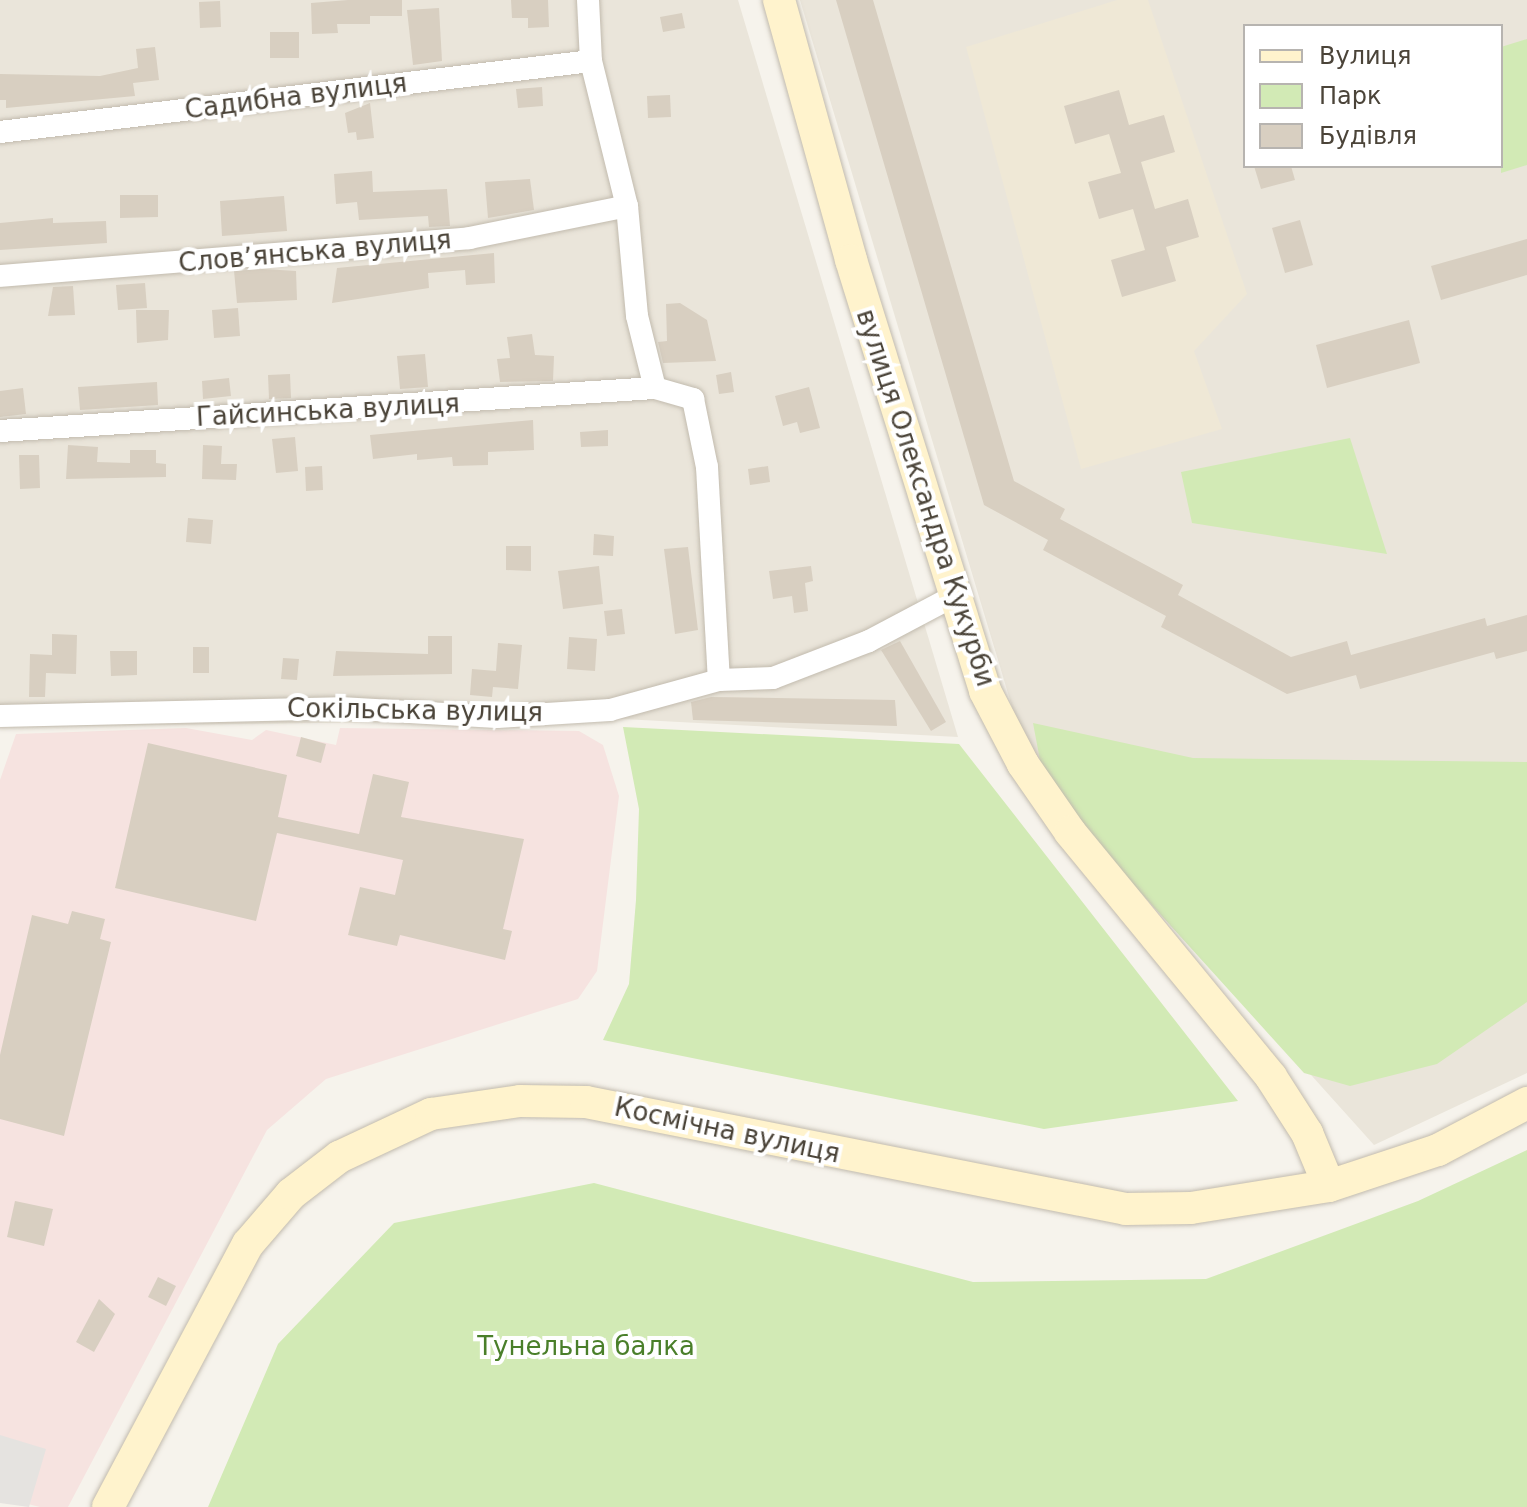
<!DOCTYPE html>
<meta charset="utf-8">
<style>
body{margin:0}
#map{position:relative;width:1527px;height:1507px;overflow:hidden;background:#f6f3ec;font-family:"DejaVu Sans",sans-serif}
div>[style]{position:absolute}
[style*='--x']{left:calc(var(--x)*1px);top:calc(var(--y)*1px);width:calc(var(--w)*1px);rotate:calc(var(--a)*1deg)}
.residential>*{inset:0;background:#eae5da}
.education>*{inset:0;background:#efe8d6}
.medical>*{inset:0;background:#f6e3e0}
.green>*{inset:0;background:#d2eab5}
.parking>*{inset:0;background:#e5e3e0}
.building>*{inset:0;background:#d8cfc1}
.roads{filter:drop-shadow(0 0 2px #c2bbae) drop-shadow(0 0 2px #c2bbae)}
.street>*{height:22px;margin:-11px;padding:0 11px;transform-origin:11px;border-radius:11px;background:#fff}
.secondary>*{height:32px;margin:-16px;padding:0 16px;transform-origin:16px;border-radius:16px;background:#fff3cd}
span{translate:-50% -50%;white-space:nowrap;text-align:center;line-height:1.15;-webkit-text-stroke:8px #fff;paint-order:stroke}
.street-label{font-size:26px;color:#4b4439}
.park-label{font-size:26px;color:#4a7f2a}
.legend{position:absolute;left:1243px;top:24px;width:260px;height:144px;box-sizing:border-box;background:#fff;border:2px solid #b7b4b0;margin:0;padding:10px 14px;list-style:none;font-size:24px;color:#4b4439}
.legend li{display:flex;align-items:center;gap:16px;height:40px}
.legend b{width:40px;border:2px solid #b7b4b0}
</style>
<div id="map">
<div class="residential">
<div style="clip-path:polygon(0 0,738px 0,958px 737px,623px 719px,0 727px)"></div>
<div style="clip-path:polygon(evenodd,800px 0,1527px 0,1527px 1073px,1374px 1145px,1028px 760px,800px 0,1245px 26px,1501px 26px,1501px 166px,1245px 166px,1245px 26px)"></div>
</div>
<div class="education">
<div style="clip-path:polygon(1117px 0,1148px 0,1247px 294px,1194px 351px,1222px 429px,1081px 469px,966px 47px)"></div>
</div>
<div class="medical">
<div style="clip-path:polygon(186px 728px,252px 740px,266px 730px,336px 745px,340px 728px,579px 731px,603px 745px,619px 796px,597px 971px,578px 999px,326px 1079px,267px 1130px,68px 1507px,40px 1507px,0 1497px,0 780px,16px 734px)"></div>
</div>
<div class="green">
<div style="clip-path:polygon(1527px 39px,1527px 165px,1501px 173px,1501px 47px)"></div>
<div style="clip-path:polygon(1350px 438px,1387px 554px,1192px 523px,1181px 472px)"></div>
<div style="clip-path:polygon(1033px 723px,1193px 758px,1527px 762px,1527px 1002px,1437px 1064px,1350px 1086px,1304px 1073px,1045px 787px)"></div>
<div style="clip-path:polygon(623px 727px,959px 744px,1238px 1101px,1044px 1129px,603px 1040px,629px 984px,636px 900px,639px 809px)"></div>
<div style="clip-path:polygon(1527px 1150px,1527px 1507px,208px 1507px,278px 1344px,394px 1223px,594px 1183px,973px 1282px,1206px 1279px,1418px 1201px)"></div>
</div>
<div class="parking">
<div style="clip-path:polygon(0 1435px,46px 1449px,29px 1507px,0 1503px)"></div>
</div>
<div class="building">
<div style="clip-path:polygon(348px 0,402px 0,402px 16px,370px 16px,370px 24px,337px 24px,338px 33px,312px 34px,311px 3px)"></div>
<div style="clip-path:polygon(511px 0,548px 0,549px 27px,528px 28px,528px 18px,512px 18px)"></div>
<div style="clip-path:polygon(836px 0,873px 0,1014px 481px,1065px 509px,1060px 519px,1183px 585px,1178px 595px,1291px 657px,1347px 641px,1351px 655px,1485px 618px,1487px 626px,1527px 615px,1527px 651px,1496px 659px,1494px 652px,1360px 689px,1356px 675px,1287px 694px,1161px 627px,1166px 616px,1043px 550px,1048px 540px,984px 505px)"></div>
<div style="clip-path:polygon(220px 1px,221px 27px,200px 28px,199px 2px)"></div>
<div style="clip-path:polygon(439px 8px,442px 61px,413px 65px,407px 10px)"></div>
<div style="clip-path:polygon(682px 13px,685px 28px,663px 32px,660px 17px)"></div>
<div style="clip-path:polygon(270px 32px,299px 32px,299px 58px,270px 58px)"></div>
<div style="clip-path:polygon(155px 47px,159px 80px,133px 83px,135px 96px,6px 108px,6px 100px,0 100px,0 74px,100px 76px,138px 68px,136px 49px)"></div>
<div style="clip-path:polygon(542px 87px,543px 106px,518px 108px,516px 89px)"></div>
<div style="clip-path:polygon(1119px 90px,1129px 125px,1164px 115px,1175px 152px,1141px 162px,1155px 209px,1188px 199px,1199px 237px,1166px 247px,1176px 281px,1122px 297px,1111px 260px,1145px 250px,1133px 209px,1099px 219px,1088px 182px,1121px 173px,1109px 134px,1075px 144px,1064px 106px)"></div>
<div style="clip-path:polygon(670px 95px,671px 117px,648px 118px,647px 96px)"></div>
<div style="clip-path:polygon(370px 103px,374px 138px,357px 140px,356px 132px,348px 133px,345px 113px)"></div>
<div style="clip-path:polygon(1254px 166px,1291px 166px,1295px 180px,1261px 189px)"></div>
<div style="clip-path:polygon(372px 171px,373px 192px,447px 189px,450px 226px,429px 227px,428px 216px,359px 220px,357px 202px,336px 204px,334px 174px)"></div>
<div style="clip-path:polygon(530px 179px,534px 210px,488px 218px,485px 182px)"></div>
<div style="clip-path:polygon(120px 195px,158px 195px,158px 217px,120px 218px)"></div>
<div style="clip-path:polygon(284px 196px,287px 231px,222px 236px,220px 201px)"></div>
<div style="clip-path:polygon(53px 218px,53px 223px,106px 221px,107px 243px,0 250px,0 223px)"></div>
<div style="clip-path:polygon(1300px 220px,1313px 265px,1285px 273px,1272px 228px)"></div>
<div style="clip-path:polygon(1527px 239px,1527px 275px,1441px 300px,1431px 266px)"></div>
<div style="clip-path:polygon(494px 253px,495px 283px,466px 285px,465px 270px,428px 273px,429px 288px,332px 303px,337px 268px)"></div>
<div style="clip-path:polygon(263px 269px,296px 271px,297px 300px,237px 303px,234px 271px)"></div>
<div style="clip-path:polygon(145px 283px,147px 308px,118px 310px,116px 285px)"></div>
<div style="clip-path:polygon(73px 286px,75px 315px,48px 316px,53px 287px)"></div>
<div style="clip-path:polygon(680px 303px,707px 320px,716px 361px,663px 363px,658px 342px,667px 341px,666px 304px)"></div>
<div style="clip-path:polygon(238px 308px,240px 336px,214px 338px,212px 310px)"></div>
<div style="clip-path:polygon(136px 310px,169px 310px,168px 340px,137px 343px)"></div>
<div style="clip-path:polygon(1409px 320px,1420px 363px,1327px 388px,1316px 345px)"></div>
<div style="clip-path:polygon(532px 334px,535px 355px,554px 356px,553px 381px,500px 382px,497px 359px,510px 358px,507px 337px)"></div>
<div style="clip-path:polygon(425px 354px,428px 387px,400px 389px,397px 356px)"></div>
<div style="clip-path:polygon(731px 372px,734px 392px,719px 394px,716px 375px)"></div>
<div style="clip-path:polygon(290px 374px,291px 398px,269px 399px,268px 375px)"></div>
<div style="clip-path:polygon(229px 378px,231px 396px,203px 399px,202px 381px)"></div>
<div style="clip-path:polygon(157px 382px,158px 405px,80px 410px,78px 387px)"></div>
<div style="clip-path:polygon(809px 387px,820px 428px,800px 433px,797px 422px,783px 426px,775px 396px)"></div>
<div style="clip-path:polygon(23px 388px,26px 414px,0 417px,0 391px)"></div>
<div style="clip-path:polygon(533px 420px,534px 450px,488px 452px,488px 465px,453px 466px,452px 457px,417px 460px,417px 454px,373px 459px,370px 435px)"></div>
<div style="clip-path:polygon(608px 430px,608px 446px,581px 447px,580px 432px)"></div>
<div style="clip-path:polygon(295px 437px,298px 471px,276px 473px,272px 439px)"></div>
<div style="clip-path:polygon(68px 445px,98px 447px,97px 462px,130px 463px,130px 450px,156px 450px,156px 463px,166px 464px,166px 477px,66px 479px)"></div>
<div style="clip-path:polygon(203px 445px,222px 446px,221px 464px,237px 464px,236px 480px,202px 479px)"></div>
<div style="clip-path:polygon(19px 455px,39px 455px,40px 488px,20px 489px)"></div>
<div style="clip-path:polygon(322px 466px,323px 490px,306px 491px,305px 467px)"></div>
<div style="clip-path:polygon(768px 466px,770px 482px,750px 485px,748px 469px)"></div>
<div style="clip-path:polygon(188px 518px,213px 520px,211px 544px,186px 542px)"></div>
<div style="clip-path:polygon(594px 534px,614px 536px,613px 556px,593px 555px)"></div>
<div style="clip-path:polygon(506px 546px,531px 546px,531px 571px,506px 570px)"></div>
<div style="clip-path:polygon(688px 547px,698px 630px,675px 634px,664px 549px)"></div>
<div style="clip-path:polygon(599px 566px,603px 604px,563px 609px,558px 571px)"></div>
<div style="clip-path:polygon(811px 566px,813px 581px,805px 583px,808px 611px,794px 613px,792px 596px,773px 599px,769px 571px)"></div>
<div style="clip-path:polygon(622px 609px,625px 634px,607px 636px,604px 611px)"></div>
<div style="clip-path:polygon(52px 634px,77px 635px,76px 674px,46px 673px,45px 697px,29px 697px,30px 654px,52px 655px)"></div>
<div style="clip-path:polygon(428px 636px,452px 636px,452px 674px,333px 676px,336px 651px,428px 654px)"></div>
<div style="clip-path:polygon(569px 637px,597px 639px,595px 671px,567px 669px)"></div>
<div style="clip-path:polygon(900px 641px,946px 722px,931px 731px,881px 650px)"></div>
<div style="clip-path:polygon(498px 643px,522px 645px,518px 689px,493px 687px,492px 697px,470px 695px,472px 669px,496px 671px)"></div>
<div style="clip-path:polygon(193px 647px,209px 647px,209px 673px,193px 673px)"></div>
<div style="clip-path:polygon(110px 651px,137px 651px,137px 675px,111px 676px)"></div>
<div style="clip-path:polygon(283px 658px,299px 659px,297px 680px,281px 679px)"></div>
<div style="clip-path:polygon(711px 697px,895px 700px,897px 726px,693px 720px,691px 702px)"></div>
<div style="clip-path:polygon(301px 737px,326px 744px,321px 763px,296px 756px)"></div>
<div style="clip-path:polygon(148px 743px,287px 775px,278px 817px,359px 834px,373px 774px,409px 782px,401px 817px,524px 839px,503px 929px,512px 931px,505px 960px,400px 935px,397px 946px,348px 935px,360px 887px,395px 895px,403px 860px,277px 833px,256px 921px,115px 888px)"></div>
<div style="clip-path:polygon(72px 911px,105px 919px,100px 939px,111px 942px,64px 1136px,0 1119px,0 1055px,32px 915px,68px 924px)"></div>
<div style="clip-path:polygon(15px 1201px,53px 1209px,44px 1246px,7px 1237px)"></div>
<div style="clip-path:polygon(158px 1277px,176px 1286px,166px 1306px,148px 1297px)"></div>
<div style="clip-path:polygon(99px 1299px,115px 1314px,94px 1352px,76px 1342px)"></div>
</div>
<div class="roads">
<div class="street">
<div style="--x:588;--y:0;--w:61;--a:87.2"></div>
<div style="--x:591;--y:61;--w:149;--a:76.1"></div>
<div style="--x:627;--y:206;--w:110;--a:84.8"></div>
<div style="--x:637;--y:316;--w:74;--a:76"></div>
<div style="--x:655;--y:388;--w:40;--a:16"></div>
<div style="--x:693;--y:399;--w:69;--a:78.4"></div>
<div style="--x:707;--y:467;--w:213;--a:86.8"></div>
<div style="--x:0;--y:132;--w:595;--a:-6.85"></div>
<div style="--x:0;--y:276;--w:471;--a:-4.6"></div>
<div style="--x:469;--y:238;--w:161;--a:-11.4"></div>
<div style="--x:0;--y:431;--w:656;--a:-3.76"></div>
<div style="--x:0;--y:716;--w:340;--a:-1.3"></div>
<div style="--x:340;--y:708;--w:157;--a:3.3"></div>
<div style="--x:497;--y:717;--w:113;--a:-3.5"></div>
<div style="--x:610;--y:710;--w:113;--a:-15.4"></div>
<div style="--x:719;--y:680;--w:54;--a:-2.1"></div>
<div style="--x:773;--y:678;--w:103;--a:-21.1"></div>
<div style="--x:869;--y:641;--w:94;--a:-27.9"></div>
</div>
<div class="secondary">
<div style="--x:779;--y:0;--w:270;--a:74.5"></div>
<div style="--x:851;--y:260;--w:451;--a:72.7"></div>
<div style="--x:985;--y:691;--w:82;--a:62.5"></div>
<div style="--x:1023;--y:764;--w:83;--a:55.3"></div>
<div style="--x:1070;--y:832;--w:317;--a:50.6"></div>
<div style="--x:1271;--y:1077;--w:67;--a:57.3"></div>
<div style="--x:1307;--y:1133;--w:57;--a:67.5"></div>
<div style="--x:108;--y:1507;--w:298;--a:-62"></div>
<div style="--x:248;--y:1244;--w:66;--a:-49.3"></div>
<div style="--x:291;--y:1194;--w:61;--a:-37.6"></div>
<div style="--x:339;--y:1157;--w:102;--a:-25.1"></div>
<div style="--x:431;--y:1114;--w:90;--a:-8.3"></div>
<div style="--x:520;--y:1101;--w:66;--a:0.9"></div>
<div style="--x:586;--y:1102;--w:550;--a:11.21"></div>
<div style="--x:1126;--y:1209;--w:65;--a:-0.9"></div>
<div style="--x:1191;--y:1208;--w:140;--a:-9.1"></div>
<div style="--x:1329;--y:1186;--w:115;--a:-18.3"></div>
<div style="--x:1438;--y:1150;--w:101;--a:-27.8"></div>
</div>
</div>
<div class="street-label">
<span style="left:296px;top:97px;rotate:-7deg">Садибна вулиця</span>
<span style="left:315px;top:252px;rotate:-5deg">Словʼянська вулиця</span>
<span style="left:328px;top:411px;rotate:-3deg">Гайсинська вулиця</span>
<span style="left:925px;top:498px;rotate:72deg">вулиця Олександра Кукурби</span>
<span style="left:415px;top:711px;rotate:1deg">Сокільська вулиця</span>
<span style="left:727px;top:1131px;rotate:12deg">Космічна вулиця</span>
</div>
<div class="park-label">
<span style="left:586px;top:1347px">Тунельна балка</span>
</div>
<ul class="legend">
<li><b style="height:10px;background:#fff3cd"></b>Вулиця</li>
<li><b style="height:22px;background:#d2eab5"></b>Парк</li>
<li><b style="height:22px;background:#d8cfc1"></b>Будівля</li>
</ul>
</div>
